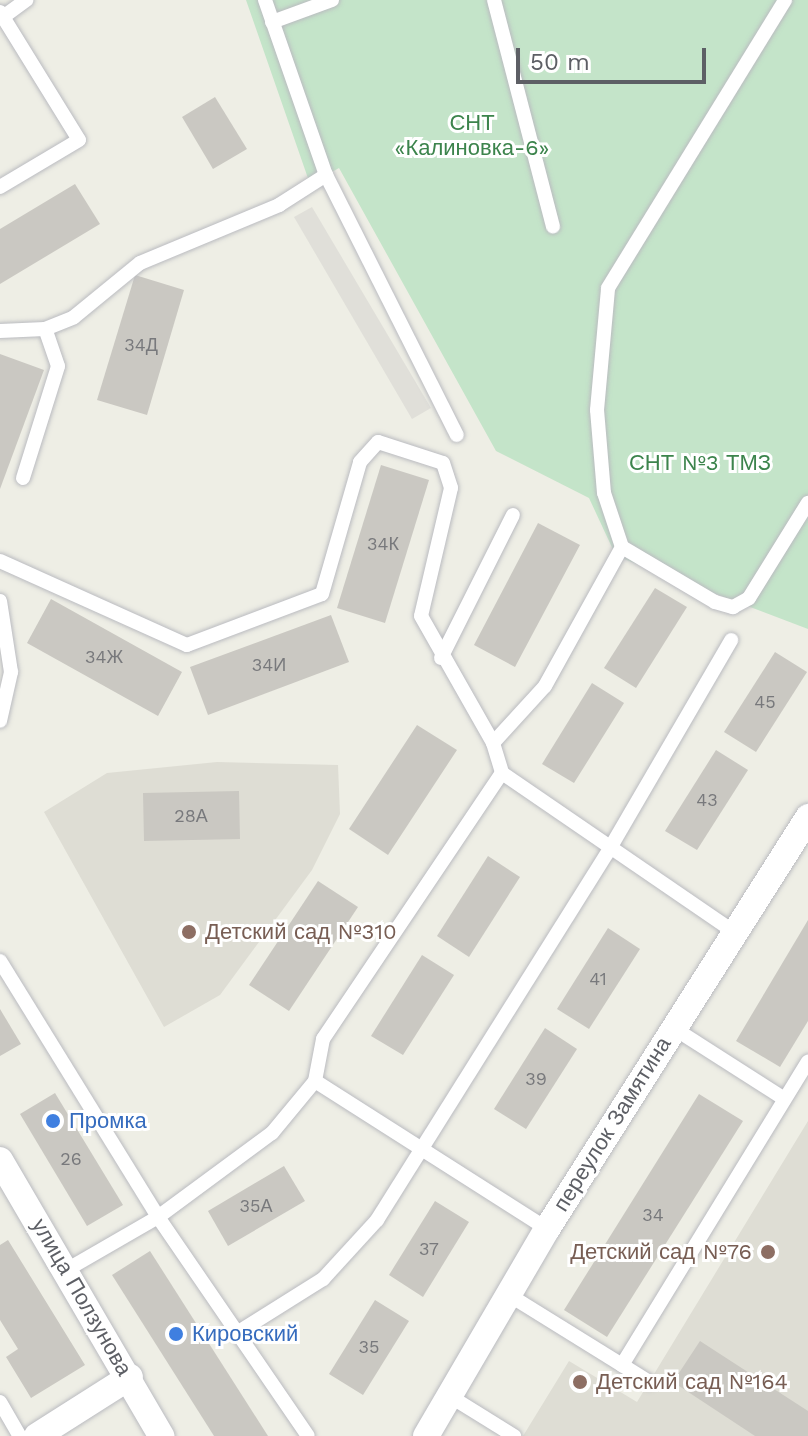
<!DOCTYPE html>
<meta charset="utf-8">
<style>
body{margin:0}
#map{position:relative;width:808px;height:1436px;overflow:hidden;background:#eeeee5;font-family:"Work Sans",sans-serif}
div>[style]{position:absolute}
[style*='--x']{left:calc(var(--x)*1px);top:calc(var(--y)*1px);width:calc(var(--w)*1px);rotate:calc(var(--a)*1deg)}
.industrial>*{inset:0;background:#e0dfd9}
.education>*{inset:0;background:#deddd4}
.green>*{inset:0;background:#c4e4c9}
.building>*{inset:0;background:#cac8c2}
.roads{filter:drop-shadow(0 0 2px #babbc0) drop-shadow(0 0 2px #babbc0)}
.service>*{height:14px;margin:-7px;padding:0 7px;transform-origin:7px;border-radius:7px;background:#fff}
.minor>*{height:26px;margin:-13px;padding:0 13px;transform-origin:13px;border-radius:13px;background:#fff}
.dots>*{width:22px;height:22px;translate:-50% -50%;box-sizing:border-box;border:4px solid #fff;border-radius:50%}
span{translate:-50% -50%;white-space:nowrap;text-align:center;line-height:1.15;-webkit-text-stroke:6px #fff;paint-order:stroke}
.number-label{font-size:18px;color:#78797c}
.number-label span{-webkit-text-stroke-width:0}
.park-label{font-size:22px;color:#3c844c}
.education-label{font-size:22px;color:#785e54}
.left{translate:0 -50%;text-align:left}
.right{translate:-100% -50%;text-align:right}
.shop-label{font-size:22px;color:#366cbe}
.street-label{font-size:22px;color:#5d5f65}
.scale{position:absolute;left:516px;top:48px;width:190px;height:36px;box-sizing:border-box;border:4px solid #5d5f65;border-top:0;padding-left:10px;font-size:24px;line-height:28px;white-space:nowrap;color:#5d5f65;-webkit-text-stroke:6px #fff;paint-order:stroke}
</style>
<div id="map">
<div class="industrial">
<div style="clip-path:polygon(312px 207px,431px 408px,412px 419px,294px 217px)"></div>
</div>
<div class="education">
<div style="clip-path:polygon(217px 762px,338px 765px,340px 814px,312px 870px,220px 995px,164px 1027px,44px 812px,107px 773px)"></div>
<div style="clip-path:polygon(808px 1121px,808px 1436px,523px 1436px,569px 1361px,637px 1402px)"></div>
</div>
<div class="green">
<div style="clip-path:polygon(246px 0,808px 0,808px 629px,616px 556px,589px 498px,496px 451px,339px 168px,310px 184px)"></div>
</div>
<div class="building">
<div style="clip-path:polygon(215px 97px,247px 149px,213px 169px,182px 117px)"></div>
<div style="clip-path:polygon(75px 184px,100px 224px,0 284px,0 229px)"></div>
<div style="clip-path:polygon(135px 275px,184px 290px,147px 415px,97px 400px)"></div>
<div style="clip-path:polygon(0 354px,44px 370px,0 489px)"></div>
<div style="clip-path:polygon(381px 465px,429px 480px,385px 623px,337px 608px)"></div>
<div style="clip-path:polygon(538px 523px,580px 545px,515px 667px,474px 645px)"></div>
<div style="clip-path:polygon(655px 588px,687px 607px,636px 688px,604px 668px)"></div>
<div style="clip-path:polygon(51px 599px,182px 672px,158px 716px,27px 643px)"></div>
<div style="clip-path:polygon(331px 615px,349px 662px,208px 715px,190px 667px)"></div>
<div style="clip-path:polygon(775px 652px,807px 672px,756px 752px,724px 732px)"></div>
<div style="clip-path:polygon(592px 683px,624px 703px,574px 783px,542px 764px)"></div>
<div style="clip-path:polygon(417px 725px,457px 750px,388px 855px,349px 829px)"></div>
<div style="clip-path:polygon(716px 750px,748px 770px,697px 850px,665px 831px)"></div>
<div style="clip-path:polygon(239px 791px,240px 839px,144px 841px,143px 793px)"></div>
<div style="clip-path:polygon(488px 856px,520px 877px,469px 957px,437px 936px)"></div>
<div style="clip-path:polygon(318px 881px,358px 907px,289px 1011px,249px 985px)"></div>
<div style="clip-path:polygon(808px 920px,808px 1021px,780px 1067px,736px 1041px)"></div>
<div style="clip-path:polygon(608px 928px,640px 949px,589px 1029px,557px 1009px)"></div>
<div style="clip-path:polygon(422px 955px,454px 975px,403px 1055px,371px 1036px)"></div>
<div style="clip-path:polygon(0 1009px,21px 1044px,0 1056px)"></div>
<div style="clip-path:polygon(545px 1028px,577px 1049px,526px 1129px,494px 1109px)"></div>
<div style="clip-path:polygon(55px 1093px,123px 1205px,87px 1226px,20px 1114px)"></div>
<div style="clip-path:polygon(699px 1094px,743px 1121px,607px 1337px,564px 1310px)"></div>
<div style="clip-path:polygon(284px 1166px,305px 1201px,228px 1246px,208px 1211px)"></div>
<div style="clip-path:polygon(435px 1201px,469px 1222px,423px 1297px,389px 1275px)"></div>
<div style="clip-path:polygon(8px 1240px,85px 1365px,31px 1398px,6px 1357px,18px 1349px,0 1320px,0 1245px)"></div>
<div style="clip-path:polygon(150px 1251px,268px 1436px,214px 1436px,112px 1275px)"></div>
<div style="clip-path:polygon(375px 1300px,409px 1321px,363px 1395px,329px 1374px)"></div>
<div style="clip-path:polygon(700px 1341px,808px 1411px,808px 1436px,755px 1436px,673px 1382px)"></div>
</div>
<div class="roads">
<div class="service">
<div style="--x:265;--y:0;--w:185;--a:70.8"></div>
<div style="--x:326;--y:175;--w:291;--a:63.3"></div>
<div style="--x:494;--y:0;--w:234;--a:75.4"></div>
<div style="--x:0;--y:12;--w:150;--a:58.3"></div>
<div style="--x:79;--y:140;--w:92;--a:149.3"></div>
<div style="--x:3;--y:17;--w:29;--a:-36"></div>
<div style="--x:272;--y:22;--w:64;--a:-20.1"></div>
<div style="--x:0;--y:331;--w:45;--a:-2.5"></div>
<div style="--x:45;--y:329;--w:31;--a:-22"></div>
<div style="--x:74;--y:317;--w:85;--a:-39.3"></div>
<div style="--x:140;--y:263;--w:151;--a:-22.6"></div>
<div style="--x:279;--y:205;--w:56;--a:-32.6"></div>
<div style="--x:23;--y:478;--w:117;--a:-72.6"></div>
<div style="--x:58;--y:366;--w:39;--a:-109"></div>
<div style="--x:622;--y:547;--w:108;--a:30.6"></div>
<div style="--x:715;--y:602;--w:19;--a:16"></div>
<div style="--x:733;--y:607;--w:18;--a:-29"></div>
<div style="--x:749;--y:598;--w:112;--a:-58.2"></div>
<div style="--x:0;--y:561;--w:205;--a:24.2"></div>
<div style="--x:187;--y:645;--w:144;--a:-20.7"></div>
<div style="--x:322;--y:594;--w:137;--a:-73.9"></div>
<div style="--x:360;--y:462;--w:27;--a:-48"></div>
<div style="--x:378;--y:442;--w:68;--a:17.9"></div>
<div style="--x:443;--y:463;--w:26;--a:72"></div>
<div style="--x:451;--y:488;--w:131;--a:103.2"></div>
<div style="--x:421;--y:616;--w:146;--a:60.4"></div>
<div style="--x:493;--y:743;--w:31;--a:73"></div>
<div style="--x:502;--y:773;--w:281;--a:34.4"></div>
<div style="--x:0;--y:601;--w:72;--a:81.2"></div>
<div style="--x:11;--y:672;--w:50;--a:102.7"></div>
<div style="--x:441;--y:658;--w:160;--a:-63.3"></div>
<div style="--x:493;--y:743;--w:77;--a:-47.6"></div>
<div style="--x:545;--y:686;--w:159;--a:-61"></div>
<div style="--x:622;--y:547;--w:57;--a:-108.4"></div>
<div style="--x:604;--y:493;--w:83;--a:-94.8"></div>
<div style="--x:597;--y:410;--w:122;--a:-84.8"></div>
<div style="--x:608;--y:288;--w:338;--a:-58.4"></div>
<div style="--x:0;--y:961;--w:301;--a:58.3"></div>
<div style="--x:158;--y:1217;--w:265;--a:55.6"></div>
<div style="--x:672;--y:1027;--w:132;--a:32.6"></div>
<div style="--x:315;--y:1081;--w:43;--a:-79.2"></div>
<div style="--x:323;--y:1039;--w:321;--a:-56.1"></div>
<div style="--x:68;--y:1269;--w:104;--a:-30"></div>
<div style="--x:158;--y:1217;--w:142;--a:-36.4"></div>
<div style="--x:272;--y:1133;--w:67;--a:-50.4"></div>
<div style="--x:315;--y:1081;--w:275;--a:32.5"></div>
<div style="--x:509;--y:1295;--w:133;--a:31.8"></div>
<div style="--x:622;--y:1365;--w:356;--a:-58.5"></div>
<div style="--x:237;--y:1333;--w:102;--a:-32.1"></div>
<div style="--x:323;--y:1279;--w:80;--a:-47.5"></div>
<div style="--x:377;--y:1220;--w:437;--a:-57.9"></div>
<div style="--x:609;--y:850;--w:243;--a:-59.8"></div>
<div style="--x:622;--y:1365;--w:32;--a:32"></div>
<div style="--x:448;--y:1395;--w:78;--a:31.8"></div>
<div style="--x:0;--y:1402;--w:39;--a:60"></div>
</div>
<div class="minor">
<div style="--x:0;--y:1160;--w:320;--a:59.7"></div>
<div style="--x:37;--y:1436;--w:110;--a:-32.4"></div>
<div style="--x:426;--y:1436;--w:240;--a:-59.7"></div>
<div style="--x:547;--y:1229;--w:488;--a:-57.6"></div>
</div>
</div>
<div class="dots">
<div style="left:189px;top:932px;background:#8d6e63"></div>
<div style="left:53px;top:1121px;background:#3f7fe0"></div>
<div style="left:768px;top:1252px;background:#8d6e63"></div>
<div style="left:176px;top:1334px;background:#3f7fe0"></div>
<div style="left:580px;top:1382px;background:#8d6e63"></div>
</div>
<div class="number-label">
<span style="left:141px;top:345px">34Д</span>
<span style="left:383px;top:544px">34К</span>
<span style="left:104px;top:657px">34Ж</span>
<span style="left:269px;top:665px">34И</span>
<span style="left:765px;top:702px">45</span>
<span style="left:707px;top:800px">43</span>
<span style="left:191px;top:816px">28А</span>
<span style="left:598px;top:979px">41</span>
<span style="left:536px;top:1079px">39</span>
<span style="left:71px;top:1159px">26</span>
<span style="left:256px;top:1206px">35А</span>
<span style="left:653px;top:1215px">34</span>
<span style="left:429px;top:1249px">37</span>
<span style="left:369px;top:1347px">35</span>
</div>
<div class="park-label">
<span style="left:472px;top:135px">СНТ<br>«Калиновка-6»</span>
<span style="left:700px;top:463px">СНТ №3 ТМЗ</span>
</div>
<div class="education-label">
<span class="left" style="left:205px;top:932px">Детский сад №310</span>
<span class="right" style="left:752px;top:1252px">Детский сад №76</span>
<span class="left" style="left:596px;top:1382px">Детский сад №164</span>
</div>
<div class="shop-label">
<span class="left" style="left:69px;top:1121px">Промка</span>
<span class="left" style="left:192px;top:1334px">Кировский</span>
</div>
<div class="street-label">
<span style="left:612px;top:1124px;rotate:-58deg">переулок Замятина</span>
<span style="left:82px;top:1297px;rotate:60deg">улица Ползунова</span>
</div>
<div class="scale">50 m</div>
</div>
